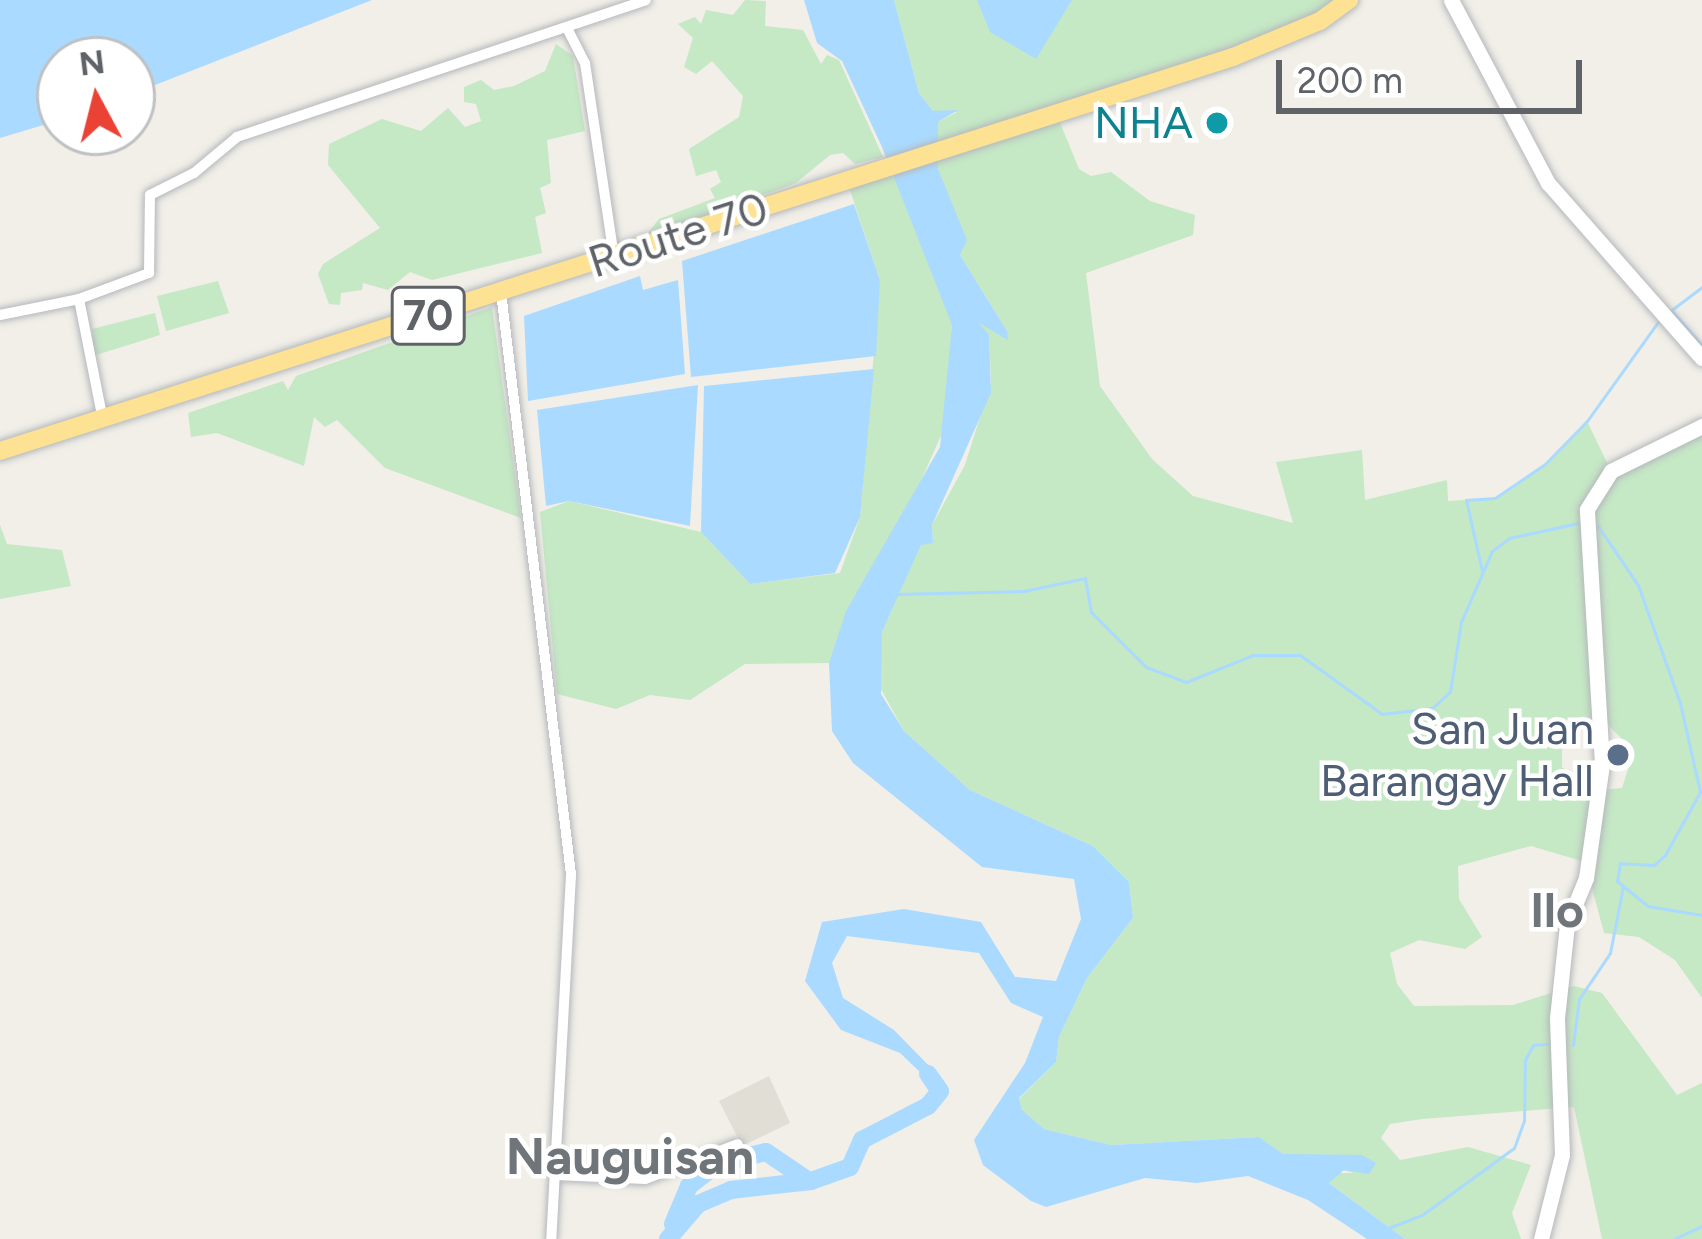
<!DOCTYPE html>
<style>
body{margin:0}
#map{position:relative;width:1702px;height:1239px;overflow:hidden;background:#f1efe8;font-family:Figtree,sans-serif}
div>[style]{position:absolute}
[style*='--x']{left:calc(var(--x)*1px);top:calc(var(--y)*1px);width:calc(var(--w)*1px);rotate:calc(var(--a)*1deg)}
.education>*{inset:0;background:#e1ded6}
.green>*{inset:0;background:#c5e8c5}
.water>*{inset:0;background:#aadaff}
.stream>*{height:3px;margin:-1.5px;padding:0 1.5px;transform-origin:1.5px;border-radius:1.5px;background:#aadaff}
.river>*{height:18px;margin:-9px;padding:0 9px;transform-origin:9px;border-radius:9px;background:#aadaff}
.roads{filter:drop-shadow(0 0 3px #b5b8bc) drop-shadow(0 0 3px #b5b8bc)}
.street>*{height:10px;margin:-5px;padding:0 5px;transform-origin:5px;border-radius:5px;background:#fff}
.secondary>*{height:15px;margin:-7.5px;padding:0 7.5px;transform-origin:7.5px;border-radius:7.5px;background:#fff}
.highway>*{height:18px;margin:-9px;padding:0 9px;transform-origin:9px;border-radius:9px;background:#fde293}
.dots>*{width:33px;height:33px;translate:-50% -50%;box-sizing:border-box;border:6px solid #fff;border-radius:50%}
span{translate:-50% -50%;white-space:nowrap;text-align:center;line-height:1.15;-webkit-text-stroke:9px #fff;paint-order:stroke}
.shield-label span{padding:3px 9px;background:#fff;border:3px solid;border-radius:9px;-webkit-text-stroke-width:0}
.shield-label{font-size:42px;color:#5f6368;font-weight:700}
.culture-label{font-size:45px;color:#0d838f}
.right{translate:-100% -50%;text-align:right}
.street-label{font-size:45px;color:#5f6368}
.service-label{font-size:45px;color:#4e5e75}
.neighbourhood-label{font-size:48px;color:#70757a;font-weight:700}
.quarter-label{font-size:51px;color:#70757a;font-weight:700}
.north{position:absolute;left:36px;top:36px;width:120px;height:120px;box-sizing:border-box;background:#fff;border:3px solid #bfc1c3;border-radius:50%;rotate:353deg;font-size:33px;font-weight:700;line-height:48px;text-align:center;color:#5f6368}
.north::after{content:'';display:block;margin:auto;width:42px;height:54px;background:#ea4335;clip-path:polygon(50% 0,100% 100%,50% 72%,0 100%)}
.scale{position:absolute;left:1276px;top:60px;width:306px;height:54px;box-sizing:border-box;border:6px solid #5f6368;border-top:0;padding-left:15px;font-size:36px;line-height:42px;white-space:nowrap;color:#5f6368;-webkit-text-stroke:9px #fff;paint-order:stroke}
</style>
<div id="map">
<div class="education">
<div style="clip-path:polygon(769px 1076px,790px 1123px,742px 1146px,719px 1101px)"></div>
</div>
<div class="green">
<div style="clip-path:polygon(745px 0,766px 1px,765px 26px,803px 30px,821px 64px,827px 55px,839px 60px,883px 157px,855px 164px,843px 153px,830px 155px,796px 183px,645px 237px,659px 219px,715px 198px,710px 189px,721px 182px,716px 170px,696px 176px,689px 149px,739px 117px,743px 96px,712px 61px,696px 74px,684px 67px,693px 38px,678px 24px,695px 17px,701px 24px,706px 10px,733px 15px)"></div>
<div style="clip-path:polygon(evenodd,894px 0,1349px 0,1320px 21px,1056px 113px,1079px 169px,1091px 176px,1111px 172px,1150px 201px,1195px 215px,1193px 235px,1086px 273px,1100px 386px,1152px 459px,1193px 496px,1293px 523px,1276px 462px,1362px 450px,1365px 500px,1447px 480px,1448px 501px,1494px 498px,1545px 464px,1587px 421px,1611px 471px,1702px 426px,1702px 998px,1675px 960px,1639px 937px,1604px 933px,1585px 862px,1531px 846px,1458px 866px,1459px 899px,1482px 937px,1465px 949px,1419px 940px,1390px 953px,1397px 984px,1414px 1006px,1513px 1005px,1574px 986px,1602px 993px,1677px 1095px,1702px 1083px,1702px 1239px,1602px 1239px,1574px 1107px,1422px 1119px,1390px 1124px,1381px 1138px,1400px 1160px,1468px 1147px,1531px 1165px,1512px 1213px,1521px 1239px,1405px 1239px,1328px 1182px,1336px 1173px,1354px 1173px,1283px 1154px,1258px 1137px,1111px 1145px,1044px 1129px,1022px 1111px,1019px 1099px,1056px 1062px,1059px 1037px,1087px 978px,1133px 918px,1129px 882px,1093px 846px,970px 790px,904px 731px,877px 682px,882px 632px,921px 544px,933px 542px,932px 525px,965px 465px,991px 382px,989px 334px,979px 324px,983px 319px,1006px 339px,1007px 331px,960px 255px,938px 168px,938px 122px,957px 112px,933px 111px,919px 93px,894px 0,1581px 717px,1603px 720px,1634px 751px,1622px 788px,1593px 791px,1562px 767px,1562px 725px,1581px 717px)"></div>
<div style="clip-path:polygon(556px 44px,573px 56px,585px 131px,547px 140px,551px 183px,540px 188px,546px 213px,535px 217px,542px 253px,432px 280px,410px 272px,388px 290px,363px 283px,362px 290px,341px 293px,340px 305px,329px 304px,318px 274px,323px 264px,380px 228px,328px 165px,329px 144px,382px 119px,421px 131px,448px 108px,465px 127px,481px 121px,476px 104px,464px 102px,464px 87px,481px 80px,494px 90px,514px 86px,545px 71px)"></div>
<div style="clip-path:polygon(893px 171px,952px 324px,947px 422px,908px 510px,856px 594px,829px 663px,745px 664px,690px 700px,650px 695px,616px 709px,557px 694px,540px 512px,569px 501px,701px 532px,750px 584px,840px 573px,860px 517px,880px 280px,850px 190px)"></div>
<div style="clip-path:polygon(218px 281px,229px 313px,166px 331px,157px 296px)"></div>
<div style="clip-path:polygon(492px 307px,521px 518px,385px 468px,337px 420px,325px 427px,314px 417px,304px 466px,217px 433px,191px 437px,188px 413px,283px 381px,288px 390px,296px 376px)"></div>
<div style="clip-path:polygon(155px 313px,160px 335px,93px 356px,92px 329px)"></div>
<div style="clip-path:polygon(0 525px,7px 544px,62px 550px,71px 586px,0 599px)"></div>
</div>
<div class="water">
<div style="clip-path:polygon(0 0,372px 0,132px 94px,132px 60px,60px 60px,60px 120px,0 138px)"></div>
<div style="clip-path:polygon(804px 0,894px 0,919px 93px,933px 111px,958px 110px,938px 122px,938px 169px,967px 240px,960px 255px,1007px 331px,1008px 340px,979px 323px,989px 334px,991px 393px,932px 525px,933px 543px,921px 545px,882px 632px,881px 694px,904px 731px,970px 790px,1093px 846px,1129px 882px,1133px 918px,1087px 978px,1059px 1037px,1056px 1062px,1019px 1098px,1022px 1110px,1044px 1129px,1111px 1145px,1259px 1137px,1283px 1154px,1362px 1155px,1376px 1163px,1369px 1174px,1344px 1170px,1329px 1183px,1405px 1239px,1367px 1239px,1308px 1200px,1248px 1176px,1197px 1183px,1145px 1178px,1046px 1207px,1031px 1201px,983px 1165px,974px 1140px,1025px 1063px,1043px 1017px,1011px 1003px,979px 953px,847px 936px,832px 963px,843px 998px,894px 1030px,931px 1068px,940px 1091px,900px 1053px,841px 1030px,805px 981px,822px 922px,904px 909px,981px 922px,1015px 977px,1056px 981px,1081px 919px,1074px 879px,982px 867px,853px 763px,832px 731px,829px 663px,846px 611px,940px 447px,952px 325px,882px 147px,842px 61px,817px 43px)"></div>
<div style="clip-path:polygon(977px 0,1072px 0,1036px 59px,990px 32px)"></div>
<div style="clip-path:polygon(854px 204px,880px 280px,876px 356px,691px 377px,682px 261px)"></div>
<div style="clip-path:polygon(640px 276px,643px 290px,678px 280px,685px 374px,528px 401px,524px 316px)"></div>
<div style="clip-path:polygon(874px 369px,860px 517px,835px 573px,750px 584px,701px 532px,704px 386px)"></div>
<div style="clip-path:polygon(698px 385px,690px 526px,569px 501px,546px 506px,537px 410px)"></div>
</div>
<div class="stream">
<div style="--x:1702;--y:287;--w:39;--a:143"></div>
<div style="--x:1671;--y:310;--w:47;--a:48.5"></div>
<div style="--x:1598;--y:526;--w:71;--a:55.9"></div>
<div style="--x:1638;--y:585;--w:125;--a:70.4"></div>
<div style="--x:1680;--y:703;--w:91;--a:77.3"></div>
<div style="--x:1700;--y:792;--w:72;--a:119.1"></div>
<div style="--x:1665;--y:855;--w:15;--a:138"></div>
<div style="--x:1654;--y:865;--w:34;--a:-177"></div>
<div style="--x:1620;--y:863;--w:18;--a:99"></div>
<div style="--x:1617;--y:881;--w:40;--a:39"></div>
<div style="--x:1648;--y:906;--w:55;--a:9.5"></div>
<div style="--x:1482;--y:571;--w:73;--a:-102.7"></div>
<div style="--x:1466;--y:500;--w:29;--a:-4"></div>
<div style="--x:1495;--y:498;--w:60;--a:-34.2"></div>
<div style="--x:1545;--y:464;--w:60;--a:-45.7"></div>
<div style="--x:1587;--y:421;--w:122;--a:-54.4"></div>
<div style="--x:895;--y:594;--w:129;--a:-1.3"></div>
<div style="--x:1024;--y:591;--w:62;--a:-12"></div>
<div style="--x:1085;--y:578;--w:35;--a:80"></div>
<div style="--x:1091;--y:612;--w:78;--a:45"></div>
<div style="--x:1146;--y:667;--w:43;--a:20.6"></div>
<div style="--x:1186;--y:682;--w:72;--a:-21.9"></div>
<div style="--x:1253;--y:655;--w:47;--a:0"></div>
<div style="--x:1300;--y:655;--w:101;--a:35.7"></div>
<div style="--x:1382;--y:714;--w:50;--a:-6.8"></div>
<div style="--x:1432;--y:708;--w:24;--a:-42"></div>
<div style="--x:1450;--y:692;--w:71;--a:-81.1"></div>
<div style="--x:1461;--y:622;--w:77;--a:-66.4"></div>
<div style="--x:1492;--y:551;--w:21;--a:-37"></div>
<div style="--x:1509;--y:538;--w:76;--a:-12.2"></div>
<div style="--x:1573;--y:1045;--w:46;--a:-82.6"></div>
<div style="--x:1579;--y:999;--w:55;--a:-56"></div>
<div style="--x:1610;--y:953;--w:68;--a:-79"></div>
<div style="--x:1388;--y:1228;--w:36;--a:-21"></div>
<div style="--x:1422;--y:1215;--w:114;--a:-36.1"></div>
<div style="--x:1514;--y:1148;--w:29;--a:-70"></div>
<div style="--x:1524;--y:1121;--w:61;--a:-89.1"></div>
<div style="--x:1525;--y:1060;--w:17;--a:-62"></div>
<div style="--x:1533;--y:1045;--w:21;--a:-5"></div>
<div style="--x:1674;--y:1239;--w:31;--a:-25"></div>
</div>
<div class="river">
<div style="--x:673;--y:1224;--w:41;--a:-67.2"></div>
<div style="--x:689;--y:1186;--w:36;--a:-38"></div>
<div style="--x:717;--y:1164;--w:50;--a:-13.8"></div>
<div style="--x:766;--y:1152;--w:48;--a:34"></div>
<div style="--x:668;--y:1239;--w:46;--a:-49.4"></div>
<div style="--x:698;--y:1204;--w:36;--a:-23"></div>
<div style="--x:731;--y:1190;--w:81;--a:-6.4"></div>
<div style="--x:811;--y:1181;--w:41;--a:-19.7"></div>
<div style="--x:850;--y:1167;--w:30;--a:-66"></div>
<div style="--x:862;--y:1140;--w:74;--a:-27.3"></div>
<div style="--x:928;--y:1106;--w:19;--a:-51"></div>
<div style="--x:940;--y:1091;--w:21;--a:-125"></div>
</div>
<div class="roads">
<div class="street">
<div style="--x:567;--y:28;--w:39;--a:63"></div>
<div style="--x:585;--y:63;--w:195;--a:81.5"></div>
<div style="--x:501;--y:292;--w:587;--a:83.15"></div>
<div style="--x:571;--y:875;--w:365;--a:93.1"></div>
<div style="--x:79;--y:299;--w:75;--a:-20.4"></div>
<div style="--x:149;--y:273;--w:78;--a:-89.3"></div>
<div style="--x:150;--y:195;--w:49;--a:-26.6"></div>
<div style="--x:194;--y:173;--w:56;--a:-39.9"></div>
<div style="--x:237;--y:137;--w:431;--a:-18.5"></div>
<div style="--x:0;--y:315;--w:81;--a:-11.4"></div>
<div style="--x:79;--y:299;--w:123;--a:78.8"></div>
<div style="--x:556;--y:1175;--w:89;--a:2.6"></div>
<div style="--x:645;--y:1179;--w:99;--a:-20.6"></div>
</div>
<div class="secondary">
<div style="--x:1451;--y:0;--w:207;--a:62.1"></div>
<div style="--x:1548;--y:183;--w:233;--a:48.7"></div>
<div style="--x:1541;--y:1239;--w:87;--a:-76"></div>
<div style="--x:1562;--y:1155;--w:137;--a:-92.1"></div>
<div style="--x:1557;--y:1018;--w:95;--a:-83.9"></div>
<div style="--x:1567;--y:924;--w:50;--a:-67.6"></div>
<div style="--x:1586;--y:878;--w:115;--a:-82"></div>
<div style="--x:1602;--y:764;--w:255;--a:-93.4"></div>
<div style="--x:1587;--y:509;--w:45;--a:-57.7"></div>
<div style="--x:1611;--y:471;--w:102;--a:-26.3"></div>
</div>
<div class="highway">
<div style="--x:0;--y:451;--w:1294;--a:-17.72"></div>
<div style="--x:1233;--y:57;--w:94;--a:-22.5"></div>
<div style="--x:1320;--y:21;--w:36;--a:-36"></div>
</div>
</div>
<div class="dots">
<div style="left:1217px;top:123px;background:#0f9aa8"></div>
<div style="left:1618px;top:755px;background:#5c6f8a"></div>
</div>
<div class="shield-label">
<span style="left:428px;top:316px">70</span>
</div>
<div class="culture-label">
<span class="right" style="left:1193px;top:123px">NHA</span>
</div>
<div class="street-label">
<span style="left:678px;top:235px;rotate:-18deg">Route 70</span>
</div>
<div class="service-label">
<span class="right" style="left:1594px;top:755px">San Juan<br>Barangay Hall</span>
</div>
<div class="neighbourhood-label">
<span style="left:1557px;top:911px">Ilo</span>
</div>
<div class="quarter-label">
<span style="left:630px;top:1157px">Nauguisan</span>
</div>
<div class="north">N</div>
<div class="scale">200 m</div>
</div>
